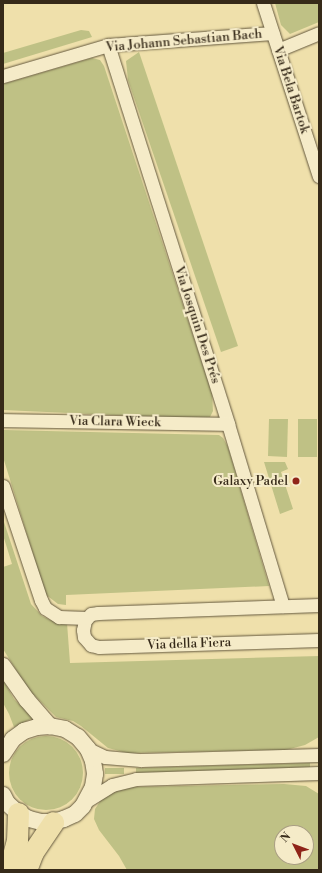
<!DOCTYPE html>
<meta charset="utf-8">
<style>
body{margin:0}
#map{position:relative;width:322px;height:873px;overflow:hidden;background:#efe0ab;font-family:"Libre Bodoni",serif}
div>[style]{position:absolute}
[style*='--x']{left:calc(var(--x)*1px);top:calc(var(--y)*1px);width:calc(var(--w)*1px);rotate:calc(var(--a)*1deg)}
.green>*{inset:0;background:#bfc185}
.round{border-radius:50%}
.roads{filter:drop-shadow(0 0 1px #64583e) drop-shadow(0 0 1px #64583e)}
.minor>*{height:13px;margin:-6.5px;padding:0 6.5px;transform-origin:6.5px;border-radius:6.5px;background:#f5ebc8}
.tertiary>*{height:16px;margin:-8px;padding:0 8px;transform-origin:8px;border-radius:8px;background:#f5ebc8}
.trunk>*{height:21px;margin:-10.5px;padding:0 10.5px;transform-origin:10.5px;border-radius:10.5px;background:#efe0ab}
.dots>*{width:11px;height:11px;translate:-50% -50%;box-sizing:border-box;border:2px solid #f5ebc8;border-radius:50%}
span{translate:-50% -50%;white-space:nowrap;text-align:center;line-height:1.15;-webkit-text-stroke:4px #f5ebc8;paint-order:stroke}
.street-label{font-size:13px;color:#362a19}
.poi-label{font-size:13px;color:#362a19}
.right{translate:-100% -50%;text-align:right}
.frame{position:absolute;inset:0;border:4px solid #362a19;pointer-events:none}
.north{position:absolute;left:274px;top:825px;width:40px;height:40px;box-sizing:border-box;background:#f5ebc8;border:1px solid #a99e82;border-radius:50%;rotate:312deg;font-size:11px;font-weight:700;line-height:16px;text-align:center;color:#362a19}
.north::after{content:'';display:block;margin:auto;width:14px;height:18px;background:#8f2418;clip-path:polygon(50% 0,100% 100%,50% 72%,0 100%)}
</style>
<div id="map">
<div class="green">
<div style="clip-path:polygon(275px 3px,319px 3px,319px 22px,290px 34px,281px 25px)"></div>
<div style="clip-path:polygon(81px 30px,89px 31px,92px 37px,3px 64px,3px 53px)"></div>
<div style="clip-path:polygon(139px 52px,238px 346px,221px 352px,128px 80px,126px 61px)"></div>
<div style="clip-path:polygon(92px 58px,100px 60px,104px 66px,212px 393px,213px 411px,210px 417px,201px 419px,3px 410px,3px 84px)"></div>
<div style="clip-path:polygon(269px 419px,288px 419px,287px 457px,268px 456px)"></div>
<div style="clip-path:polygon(298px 419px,317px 419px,317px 457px,298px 457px)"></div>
<div style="clip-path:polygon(3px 430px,219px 435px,223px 438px,228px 447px,269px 586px,66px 595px,66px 605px,58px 604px,45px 594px,42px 583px,3px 457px)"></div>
<div style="clip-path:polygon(264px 462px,285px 462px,288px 469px,281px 472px,293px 509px,280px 514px)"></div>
<div style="clip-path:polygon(3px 519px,31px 604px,42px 616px,50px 620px,67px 623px,70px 663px,319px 656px,319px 737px,305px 745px,286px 750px,127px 753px,108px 748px,81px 726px,73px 721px,56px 717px,28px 689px,3px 649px,3px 567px,12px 564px,3px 535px)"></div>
<div style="clip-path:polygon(3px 680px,14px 699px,33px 718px,14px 727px,9px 714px,3px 703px)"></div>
<div class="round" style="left:9px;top:736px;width:74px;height:74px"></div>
<div style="clip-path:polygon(310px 763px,310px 769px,136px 773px,136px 768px)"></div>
<div style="clip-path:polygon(105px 768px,124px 768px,124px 774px,105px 774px)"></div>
<div style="clip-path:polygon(evenodd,284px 784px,306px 786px,319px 794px,319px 870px,127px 870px,119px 856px,99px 830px,94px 819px,95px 809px,101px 800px,112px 792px,130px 787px,284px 784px,282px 833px,306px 833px,306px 857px,282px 857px,282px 833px)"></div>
</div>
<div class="roads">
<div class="minor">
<div style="--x:263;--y:3;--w:182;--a:72.1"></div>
<div style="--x:108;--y:45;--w:398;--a:72.4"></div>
<div style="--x:228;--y:424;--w:190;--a:73.2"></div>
<div style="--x:278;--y:50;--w:44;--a:-22.5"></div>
<div style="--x:3;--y:76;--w:109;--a:-16.4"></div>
<div style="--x:108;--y:45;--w:165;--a:-4.2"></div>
<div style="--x:3;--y:420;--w:225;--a:1"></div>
<div style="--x:3;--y:486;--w:120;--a:71.6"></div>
<div style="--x:41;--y:600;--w:9;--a:63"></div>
<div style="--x:45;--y:608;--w:17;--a:33"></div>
<div style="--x:59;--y:617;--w:28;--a:2"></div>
<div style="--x:319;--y:605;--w:221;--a:177.9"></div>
<div style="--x:98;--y:613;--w:7;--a:172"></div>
<div style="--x:91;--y:614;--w:8;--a:135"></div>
<div style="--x:85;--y:620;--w:10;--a:101"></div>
<div style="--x:83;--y:630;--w:7;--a:82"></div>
<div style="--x:84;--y:637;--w:11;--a:49"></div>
<div style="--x:91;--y:645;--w:8;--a:14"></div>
<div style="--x:99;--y:647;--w:220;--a:-1.8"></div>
<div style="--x:88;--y:749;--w:19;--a:25"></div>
<div style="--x:105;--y:757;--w:36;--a:5"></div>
<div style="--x:141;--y:760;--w:178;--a:-1.6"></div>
<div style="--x:88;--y:800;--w:28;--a:-32"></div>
<div style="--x:112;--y:785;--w:25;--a:-14"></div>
<div style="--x:136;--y:779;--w:183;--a:-1.9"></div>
</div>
<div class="tertiary">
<div style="--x:3;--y:666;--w:42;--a:54.8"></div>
<div style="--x:27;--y:700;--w:35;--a:49"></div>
<div style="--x:3;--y:754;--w:18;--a:-56"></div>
<div style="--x:13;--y:739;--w:14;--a:-36"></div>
<div style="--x:24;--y:731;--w:14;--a:-17"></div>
<div style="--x:37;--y:727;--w:13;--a:-4"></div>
<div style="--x:50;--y:726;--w:15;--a:11"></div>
<div style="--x:65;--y:729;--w:15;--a:32"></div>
<div style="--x:78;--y:737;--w:16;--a:50"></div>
<div style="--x:88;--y:749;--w:13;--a:67"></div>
<div style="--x:93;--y:761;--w:13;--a:81"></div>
<div style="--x:95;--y:774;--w:13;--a:99"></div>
<div style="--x:93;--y:787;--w:21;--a:118"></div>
<div style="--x:83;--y:806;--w:11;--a:135"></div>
<div style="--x:75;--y:814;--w:12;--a:156"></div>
<div style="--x:64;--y:819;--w:11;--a:165"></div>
<div style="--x:53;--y:822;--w:12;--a:180"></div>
<div style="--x:41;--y:822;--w:12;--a:-166"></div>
<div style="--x:29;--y:819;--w:13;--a:-151"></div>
<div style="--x:18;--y:813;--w:15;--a:-138"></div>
<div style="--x:7;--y:803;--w:9;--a:-117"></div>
</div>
<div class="trunk">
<div style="--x:9;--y:870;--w:30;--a:-75"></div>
<div style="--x:17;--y:841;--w:28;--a:-88"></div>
<div style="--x:26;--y:870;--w:19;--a:-69"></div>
<div style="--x:33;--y:852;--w:36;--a:-56"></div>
</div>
</div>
<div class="dots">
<div style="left:296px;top:481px;background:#8f2418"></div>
</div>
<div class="street-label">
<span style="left:184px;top:41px;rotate:-5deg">Via Johann Sebastian Bach</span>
<span style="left:291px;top:90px;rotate:72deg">Via Bela Bartok</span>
<span style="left:197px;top:325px;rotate:72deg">Via Josquin Des Prés</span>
<span style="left:115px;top:422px;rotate:1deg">Via Clara Wieck</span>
<span style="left:189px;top:644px;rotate:-2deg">Via della Fiera</span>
</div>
<div class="poi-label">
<span class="right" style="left:288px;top:481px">Galaxy Padel</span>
</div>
<div class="frame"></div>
<div class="north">N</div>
</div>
